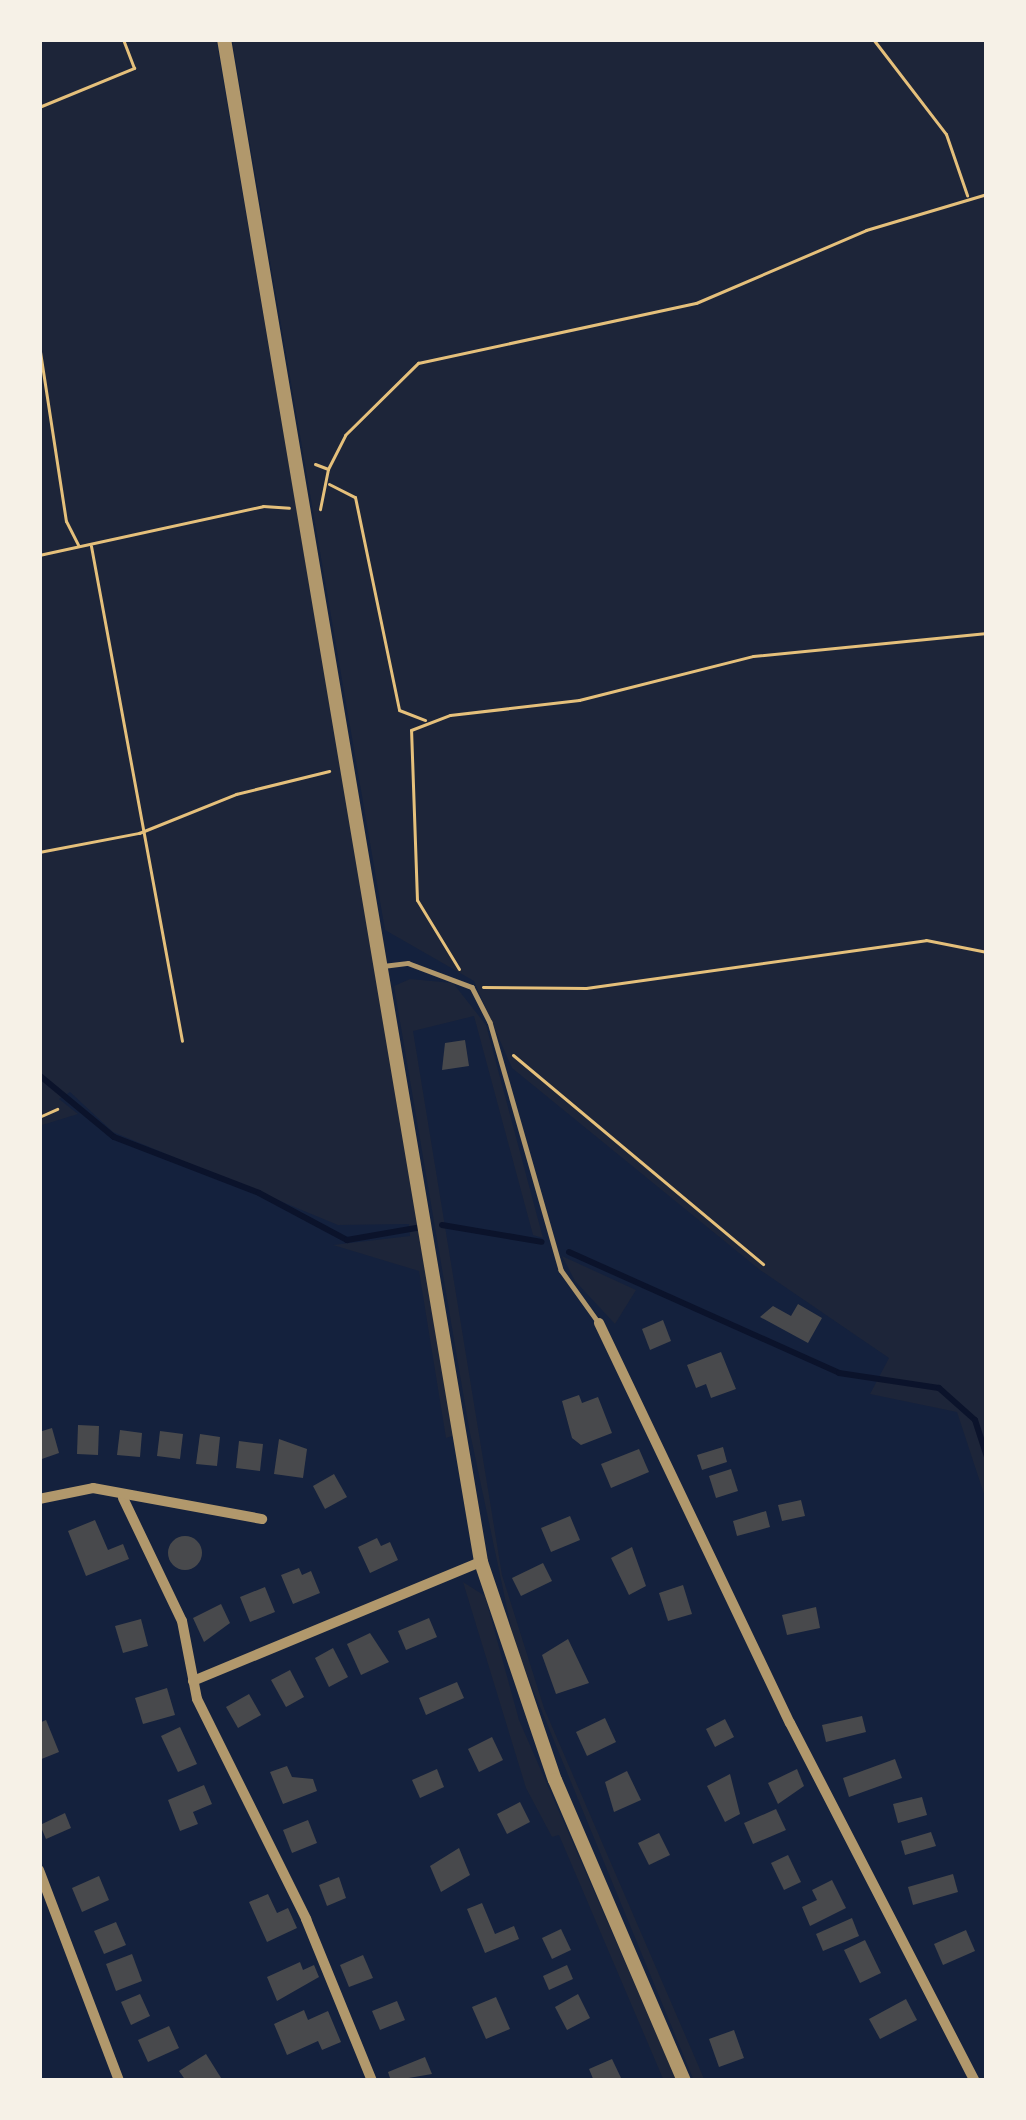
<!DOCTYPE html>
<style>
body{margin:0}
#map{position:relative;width:1026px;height:2120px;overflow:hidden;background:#14213d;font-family:Manrope,sans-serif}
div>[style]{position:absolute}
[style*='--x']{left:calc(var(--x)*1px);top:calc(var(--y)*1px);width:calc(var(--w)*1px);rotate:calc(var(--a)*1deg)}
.green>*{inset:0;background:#1d2539}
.stream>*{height:6px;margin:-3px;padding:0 3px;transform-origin:3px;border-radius:3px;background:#0b132b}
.building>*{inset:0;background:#48494c}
.round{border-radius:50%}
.path>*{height:3px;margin:-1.5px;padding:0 1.5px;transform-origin:1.5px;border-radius:1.5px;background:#e5c07b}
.service>*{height:4.5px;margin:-2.25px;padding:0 2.25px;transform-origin:2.25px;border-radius:2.25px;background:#b1986c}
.minor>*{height:10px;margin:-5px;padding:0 5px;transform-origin:5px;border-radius:5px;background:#b1986c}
.tertiary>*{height:14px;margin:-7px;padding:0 7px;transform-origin:7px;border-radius:7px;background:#b1986c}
span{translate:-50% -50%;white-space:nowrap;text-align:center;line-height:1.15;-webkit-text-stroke:9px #f6f1e7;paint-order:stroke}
.frame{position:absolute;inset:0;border:42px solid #f6f1e7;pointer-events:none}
</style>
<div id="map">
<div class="green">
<div style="clip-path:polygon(39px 39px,216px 39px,455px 1435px,446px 1438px,419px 1271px,333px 1245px,410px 1236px,409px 1224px,338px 1225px,113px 1132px,70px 1092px,59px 1099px,78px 1114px,39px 1126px)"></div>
<div style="clip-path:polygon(232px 39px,987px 39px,987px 1503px,957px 1412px,870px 1394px,889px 1358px,760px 1270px,512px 1068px,474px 981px,385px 930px)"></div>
<div style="clip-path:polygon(410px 979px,453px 983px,486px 1025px,543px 1238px,533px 1235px,474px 1016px,413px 1031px,502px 1575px,544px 1708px,705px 2081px,694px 2081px,515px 1646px,469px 1428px,394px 986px)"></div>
<div style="clip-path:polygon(562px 1256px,636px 1290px,615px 1324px,575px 1281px)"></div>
<div style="clip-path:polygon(463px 1582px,485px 1596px,519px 1720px,677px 2081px,664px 2081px,559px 1835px,552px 1837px,526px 1788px)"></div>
</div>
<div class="stream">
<div style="--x:39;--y:1075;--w:97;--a:39.6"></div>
<div style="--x:114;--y:1137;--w:155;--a:21.1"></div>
<div style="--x:259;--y:1193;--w:100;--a:28.1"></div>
<div style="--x:347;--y:1240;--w:70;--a:-9.9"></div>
<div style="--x:442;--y:1225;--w:101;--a:9.6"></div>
<div style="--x:569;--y:1252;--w:296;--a:24.1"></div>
<div style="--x:839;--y:1373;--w:101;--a:8.5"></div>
<div style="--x:939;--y:1388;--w:48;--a:41.6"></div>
<div style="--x:975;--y:1420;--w:40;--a:72"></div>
</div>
<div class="building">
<div style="clip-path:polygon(465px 1040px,469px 1066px,442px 1070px,445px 1043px)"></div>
<div style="clip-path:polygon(798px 1304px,822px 1318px,808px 1343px,760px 1317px,773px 1306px,791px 1316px)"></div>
<div style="clip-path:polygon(663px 1320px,671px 1341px,650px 1350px,642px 1329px)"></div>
<div style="clip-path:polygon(721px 1352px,736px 1389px,711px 1398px,706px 1384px,696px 1388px,687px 1365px)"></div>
<div style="clip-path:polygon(579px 1395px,582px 1403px,598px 1397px,612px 1433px,581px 1445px,572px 1438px,562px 1401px)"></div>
<div style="clip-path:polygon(78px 1425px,99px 1426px,98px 1455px,77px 1454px)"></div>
<div style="clip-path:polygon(52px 1428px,59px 1453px,39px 1460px,39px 1432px)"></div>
<div style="clip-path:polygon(120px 1430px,142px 1433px,140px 1457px,117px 1455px)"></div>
<div style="clip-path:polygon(160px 1431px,183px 1434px,180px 1459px,157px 1456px)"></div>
<div style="clip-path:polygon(200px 1434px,220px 1437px,217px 1466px,196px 1464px)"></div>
<div style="clip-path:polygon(279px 1439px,307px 1449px,303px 1478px,274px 1474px)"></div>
<div style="clip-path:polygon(239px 1441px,263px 1444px,260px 1471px,236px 1468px)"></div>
<div style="clip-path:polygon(723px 1447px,727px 1462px,702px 1470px,697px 1455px)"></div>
<div style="clip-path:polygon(639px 1449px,649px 1472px,611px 1488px,601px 1464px)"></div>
<div style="clip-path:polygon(731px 1469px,738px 1491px,716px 1498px,709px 1476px)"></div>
<div style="clip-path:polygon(334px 1474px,347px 1497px,325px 1509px,313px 1486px)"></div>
<div style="clip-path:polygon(801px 1500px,805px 1516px,782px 1521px,778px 1505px)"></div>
<div style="clip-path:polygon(766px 1511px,770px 1527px,737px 1536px,733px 1521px)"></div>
<div style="clip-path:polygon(570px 1516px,580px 1540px,551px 1552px,541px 1528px)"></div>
<div style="clip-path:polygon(95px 1520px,108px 1550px,123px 1544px,129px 1559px,86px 1576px,68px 1531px)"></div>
<div class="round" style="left:168px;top:1536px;width:34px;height:34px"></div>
<div style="clip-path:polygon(377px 1538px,381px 1546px,390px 1542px,398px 1560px,370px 1573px,358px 1547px)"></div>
<div style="clip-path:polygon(632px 1547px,646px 1586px,629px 1595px,611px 1558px)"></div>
<div style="clip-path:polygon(543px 1563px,552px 1581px,521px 1596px,512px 1578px)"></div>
<div style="clip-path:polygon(299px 1568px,302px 1575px,311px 1571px,320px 1593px,293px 1604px,281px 1575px)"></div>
<div style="clip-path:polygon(683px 1585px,692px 1614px,668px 1621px,659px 1593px)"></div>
<div style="clip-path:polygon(265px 1587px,275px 1612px,250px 1622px,240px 1597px)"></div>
<div style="clip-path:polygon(221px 1604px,230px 1623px,204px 1642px,193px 1618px)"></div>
<div style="clip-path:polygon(816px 1607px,820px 1628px,787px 1635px,782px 1615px)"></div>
<div style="clip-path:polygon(429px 1618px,437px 1637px,406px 1650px,398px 1631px)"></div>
<div style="clip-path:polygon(141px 1619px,148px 1646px,123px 1653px,115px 1626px)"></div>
<div style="clip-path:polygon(370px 1633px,389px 1662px,361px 1675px,347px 1644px)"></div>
<div style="clip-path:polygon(568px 1639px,589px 1683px,556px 1694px,542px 1655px)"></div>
<div style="clip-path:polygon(333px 1648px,348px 1677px,329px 1687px,315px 1658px)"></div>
<div style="clip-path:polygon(290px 1670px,304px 1697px,286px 1707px,271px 1680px)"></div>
<div style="clip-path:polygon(457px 1682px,464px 1698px,426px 1715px,419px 1698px)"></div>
<div style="clip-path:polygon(167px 1688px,175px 1715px,143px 1724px,135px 1698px)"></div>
<div style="clip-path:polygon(249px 1694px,261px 1715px,238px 1728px,226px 1707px)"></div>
<div style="clip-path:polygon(862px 1716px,866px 1732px,826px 1742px,822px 1725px)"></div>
<div style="clip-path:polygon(605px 1718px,616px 1742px,587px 1756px,576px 1732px)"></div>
<div style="clip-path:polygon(725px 1719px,734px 1737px,715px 1747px,706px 1729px)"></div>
<div style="clip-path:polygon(46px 1720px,59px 1752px,39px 1760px,39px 1723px)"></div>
<div style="clip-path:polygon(180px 1727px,197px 1764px,178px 1772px,161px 1736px)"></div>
<div style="clip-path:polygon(492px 1737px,503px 1760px,479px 1772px,468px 1749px)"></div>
<div style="clip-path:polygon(895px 1759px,902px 1778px,849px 1797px,843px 1778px)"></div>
<div style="clip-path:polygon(287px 1766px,292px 1777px,313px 1779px,317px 1791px,283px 1804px,270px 1772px)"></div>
<div style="clip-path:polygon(437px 1769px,444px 1787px,420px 1798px,412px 1780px)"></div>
<div style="clip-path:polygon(797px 1769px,804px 1786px,778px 1804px,768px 1783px)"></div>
<div style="clip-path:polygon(627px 1771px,641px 1800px,614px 1812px,605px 1782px)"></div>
<div style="clip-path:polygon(730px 1774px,740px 1814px,725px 1822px,707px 1786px)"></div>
<div style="clip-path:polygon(204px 1785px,212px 1804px,193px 1812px,198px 1824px,180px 1831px,168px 1800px)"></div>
<div style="clip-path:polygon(922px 1797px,927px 1815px,898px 1823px,893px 1804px)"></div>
<div style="clip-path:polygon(520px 1802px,530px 1822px,507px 1834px,497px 1814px)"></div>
<div style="clip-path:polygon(776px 1809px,786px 1830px,753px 1844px,744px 1823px)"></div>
<div style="clip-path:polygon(65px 1813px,71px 1828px,46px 1839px,40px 1825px)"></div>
<div style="clip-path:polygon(308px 1820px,317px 1843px,292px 1853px,283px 1830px)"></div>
<div style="clip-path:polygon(931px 1832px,936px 1846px,905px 1855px,901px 1841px)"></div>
<div style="clip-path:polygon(659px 1833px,670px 1855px,649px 1865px,638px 1843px)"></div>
<div style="clip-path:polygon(459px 1848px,470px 1875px,441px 1892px,430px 1866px)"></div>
<div style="clip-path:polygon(788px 1855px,801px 1882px,784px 1890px,771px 1863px)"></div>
<div style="clip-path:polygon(953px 1874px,958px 1892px,913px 1905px,908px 1887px)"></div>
<div style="clip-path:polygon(99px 1876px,109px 1900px,82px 1912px,72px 1888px)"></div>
<div style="clip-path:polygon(339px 1877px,346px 1898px,327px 1906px,319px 1885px)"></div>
<div style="clip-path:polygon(832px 1880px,846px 1908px,810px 1926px,802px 1907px,817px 1900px,812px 1890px)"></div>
<div style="clip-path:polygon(268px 1894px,277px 1913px,288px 1908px,297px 1928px,267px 1942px,249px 1902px)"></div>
<div style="clip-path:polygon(482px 1903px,495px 1934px,514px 1926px,519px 1939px,485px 1953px,467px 1909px)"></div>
<div style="clip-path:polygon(852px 1918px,859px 1936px,823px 1951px,816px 1934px)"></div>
<div style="clip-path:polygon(116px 1922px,126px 1945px,104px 1954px,94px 1931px)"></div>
<div style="clip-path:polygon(561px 1929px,571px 1950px,552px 1959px,542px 1938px)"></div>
<div style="clip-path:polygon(966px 1930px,975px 1951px,943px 1965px,934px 1944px)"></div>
<div style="clip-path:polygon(865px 1940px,881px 1973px,860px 1983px,844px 1950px)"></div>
<div style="clip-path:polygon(132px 1954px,142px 1981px,116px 1991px,106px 1964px)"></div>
<div style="clip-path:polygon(363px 1955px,373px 1978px,349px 1987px,340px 1965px)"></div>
<div style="clip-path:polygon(300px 1962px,303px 1970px,314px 1965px,319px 1977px,277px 2001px,267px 1977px)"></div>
<div style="clip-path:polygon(567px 1965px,573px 1979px,549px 1990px,543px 1976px)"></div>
<div style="clip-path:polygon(140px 1994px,150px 2016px,131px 2025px,121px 2002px)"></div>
<div style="clip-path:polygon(578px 1994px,590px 2018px,567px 2030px,555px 2007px)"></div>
<div style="clip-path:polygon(496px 1997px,510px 2029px,486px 2039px,472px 2007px)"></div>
<div style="clip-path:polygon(906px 1999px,917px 2020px,880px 2039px,869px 2019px)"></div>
<div style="clip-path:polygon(397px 2001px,405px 2020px,380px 2030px,372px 2011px)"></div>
<div style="clip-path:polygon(304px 2010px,308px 2020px,328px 2011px,341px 2042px,322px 2050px,318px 2041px,287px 2055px,274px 2024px)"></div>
<div style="clip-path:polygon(169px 2026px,179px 2048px,148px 2062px,138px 2040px)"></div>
<div style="clip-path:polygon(734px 2030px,744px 2058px,719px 2067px,709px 2039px)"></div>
<div style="clip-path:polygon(206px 2054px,223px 2081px,186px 2081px,179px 2071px)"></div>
<div style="clip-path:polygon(425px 2057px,432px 2074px,391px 2081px,388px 2072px)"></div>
<div style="clip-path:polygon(612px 2059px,622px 2080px,594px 2081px,589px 2069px)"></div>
</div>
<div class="path">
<div style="--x:873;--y:39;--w:120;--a:52.5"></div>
<div style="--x:946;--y:134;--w:65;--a:71"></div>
<div style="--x:39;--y:107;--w:103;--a:-22.3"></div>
<div style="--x:134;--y:68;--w:31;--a:-111"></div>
<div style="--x:39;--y:345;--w:178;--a:81.3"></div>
<div style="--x:66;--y:521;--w:27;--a:63"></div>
<div style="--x:315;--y:464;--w:14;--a:21"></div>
<div style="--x:328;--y:469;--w:41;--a:101.3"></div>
<div style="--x:328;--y:469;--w:38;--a:-63"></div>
<div style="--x:345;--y:435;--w:103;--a:-44.6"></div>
<div style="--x:418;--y:363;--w:284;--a:-12.2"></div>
<div style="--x:696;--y:303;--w:185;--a:-23.2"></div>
<div style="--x:866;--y:230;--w:126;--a:-16.6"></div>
<div style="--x:329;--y:484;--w:29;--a:27"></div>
<div style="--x:355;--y:497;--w:217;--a:78.3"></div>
<div style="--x:399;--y:710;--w:28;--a:21"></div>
<div style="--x:91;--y:546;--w:503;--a:79.58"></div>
<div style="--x:39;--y:555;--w:229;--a:-12.3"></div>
<div style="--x:263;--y:506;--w:26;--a:4"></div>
<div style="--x:39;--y:852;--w:102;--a:-10.8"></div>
<div style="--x:139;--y:833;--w:105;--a:-21.9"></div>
<div style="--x:236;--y:794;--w:96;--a:-13.9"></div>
<div style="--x:459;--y:969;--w:81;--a:-121.3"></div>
<div style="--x:417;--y:900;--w:170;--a:-92"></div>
<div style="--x:411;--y:730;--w:42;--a:-21"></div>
<div style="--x:450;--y:715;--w:130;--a:-6.6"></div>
<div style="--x:579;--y:700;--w:179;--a:-14.2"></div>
<div style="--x:753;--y:656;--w:235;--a:-5.6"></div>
<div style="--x:483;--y:987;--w:103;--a:0.6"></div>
<div style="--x:586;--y:988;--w:343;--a:-8"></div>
<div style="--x:926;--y:940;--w:62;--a:11.1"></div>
<div style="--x:513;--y:1055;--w:326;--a:39.9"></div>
<div style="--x:39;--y:1117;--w:20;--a:-24"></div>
</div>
<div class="service">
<div style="--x:383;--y:966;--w:25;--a:-7"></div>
<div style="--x:408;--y:963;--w:68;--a:20.6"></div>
<div style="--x:472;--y:987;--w:39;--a:63"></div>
<div style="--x:490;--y:1022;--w:258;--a:74"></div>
<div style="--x:561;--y:1270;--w:65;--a:54.4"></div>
</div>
<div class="minor">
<div style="--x:599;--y:1323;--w:443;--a:64.5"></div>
<div style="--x:790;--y:1723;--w:403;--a:62.7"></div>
<div style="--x:123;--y:1498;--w:136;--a:64.4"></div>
<div style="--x:182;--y:1621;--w:79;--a:79.1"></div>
<div style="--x:197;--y:1699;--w:246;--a:63.6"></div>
<div style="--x:306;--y:1919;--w:175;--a:67.8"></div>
<div style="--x:39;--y:1499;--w:55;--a:-11.5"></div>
<div style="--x:93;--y:1488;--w:172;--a:10.4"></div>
<div style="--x:193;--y:1681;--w:312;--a:-22.5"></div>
<div style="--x:39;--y:1870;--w:226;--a:69.2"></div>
</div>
<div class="tertiary">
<div style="--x:224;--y:39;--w:1545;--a:80.42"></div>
<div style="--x:481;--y:1562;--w:230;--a:71.3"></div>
<div style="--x:555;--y:1780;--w:327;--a:66.8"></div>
</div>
<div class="frame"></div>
</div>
